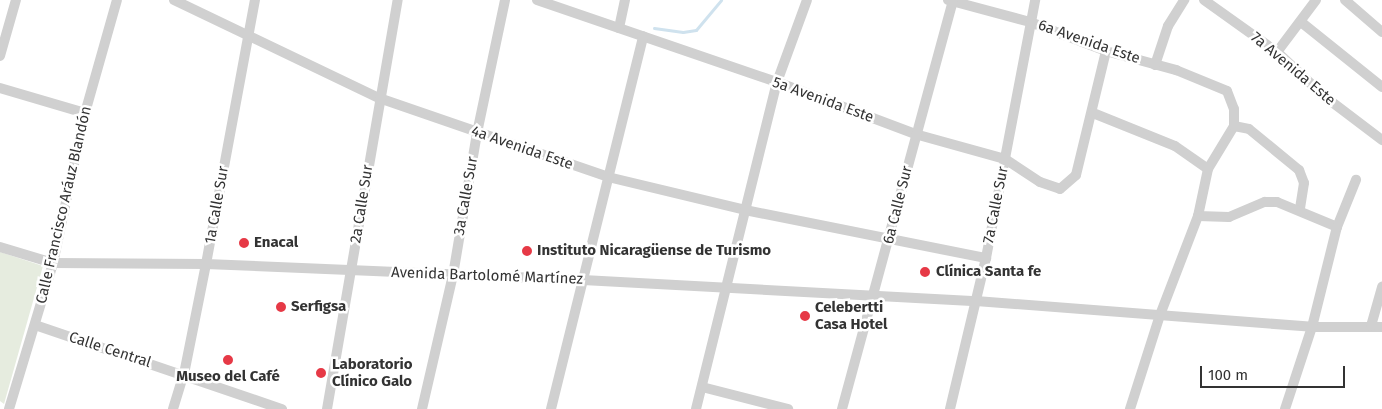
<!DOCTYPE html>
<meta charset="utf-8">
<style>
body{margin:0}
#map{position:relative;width:1382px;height:409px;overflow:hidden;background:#fff;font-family:"Fira Sans",sans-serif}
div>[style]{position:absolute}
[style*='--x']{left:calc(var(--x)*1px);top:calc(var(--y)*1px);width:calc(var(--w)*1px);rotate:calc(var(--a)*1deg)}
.green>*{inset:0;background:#e6ecdf}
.stream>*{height:3px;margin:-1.5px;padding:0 1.5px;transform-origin:1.5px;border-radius:1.5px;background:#cfe2ee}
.minor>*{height:10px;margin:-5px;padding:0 5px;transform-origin:5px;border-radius:5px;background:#d0d0d0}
.dots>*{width:14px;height:14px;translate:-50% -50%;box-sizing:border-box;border:2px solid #fff;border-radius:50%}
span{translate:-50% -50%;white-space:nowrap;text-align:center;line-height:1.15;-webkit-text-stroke:5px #fff;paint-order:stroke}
.street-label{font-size:15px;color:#333}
.poi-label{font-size:15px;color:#333;font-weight:700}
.left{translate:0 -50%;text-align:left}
.scale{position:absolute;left:1200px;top:366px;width:145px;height:22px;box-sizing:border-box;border:2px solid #333;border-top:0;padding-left:6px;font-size:15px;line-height:18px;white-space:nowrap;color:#333;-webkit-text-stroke:4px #fff;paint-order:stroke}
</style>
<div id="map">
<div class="green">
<div style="clip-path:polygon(0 252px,43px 266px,4px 404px,0 401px)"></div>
</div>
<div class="stream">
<div style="--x:654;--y:28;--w:29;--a:8"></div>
<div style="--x:683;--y:32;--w:13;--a:-9"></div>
<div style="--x:696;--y:30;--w:39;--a:-50"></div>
</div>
<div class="minor">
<div style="--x:174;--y:0;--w:227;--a:25.6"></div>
<div style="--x:379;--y:98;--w:242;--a:19"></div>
<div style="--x:608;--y:177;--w:141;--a:13.5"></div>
<div style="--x:745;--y:210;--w:246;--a:11.3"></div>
<div style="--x:537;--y:0;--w:254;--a:18.9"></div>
<div style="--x:777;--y:82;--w:147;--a:20.6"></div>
<div style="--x:915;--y:134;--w:93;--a:15.5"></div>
<div style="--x:1005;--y:159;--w:42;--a:33.3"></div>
<div style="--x:1040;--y:182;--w:21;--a:19"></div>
<div style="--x:1060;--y:189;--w:21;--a:-41"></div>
<div style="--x:1076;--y:175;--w:128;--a:-76.4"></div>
<div style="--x:948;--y:0;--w:85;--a:15"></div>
<div style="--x:1030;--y:22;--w:81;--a:20.9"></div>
<div style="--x:1106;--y:51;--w:73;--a:15.2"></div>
<div style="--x:1176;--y:70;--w:55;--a:22.4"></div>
<div style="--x:1227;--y:91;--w:19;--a:69"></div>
<div style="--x:1234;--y:109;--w:17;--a:90"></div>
<div style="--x:1234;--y:126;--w:50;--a:121.2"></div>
<div style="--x:1208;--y:169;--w:48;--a:102"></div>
<div style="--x:1198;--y:216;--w:106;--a:111"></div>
<div style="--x:1160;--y:315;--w:99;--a:107.7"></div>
<div style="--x:1204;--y:0;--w:90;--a:35.5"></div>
<div style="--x:1277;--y:52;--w:64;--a:43.1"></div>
<div style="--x:1324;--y:96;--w:73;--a:37.2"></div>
<div style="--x:1345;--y:0;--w:49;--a:40.9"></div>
<div style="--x:1301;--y:22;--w:104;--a:38.7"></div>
<div style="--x:619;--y:28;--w:29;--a:-78"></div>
<div style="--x:1277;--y:52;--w:65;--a:-53.1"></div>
<div style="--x:0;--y:56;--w:58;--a:-74.1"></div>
<div style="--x:1155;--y:65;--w:41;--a:-71.6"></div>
<div style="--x:1168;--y:26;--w:31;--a:-58"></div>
<div style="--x:0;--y:88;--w:89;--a:16.4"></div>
<div style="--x:1093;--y:113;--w:88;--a:21.9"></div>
<div style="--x:1175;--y:146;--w:40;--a:34.9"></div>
<div style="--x:1234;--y:126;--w:15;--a:11"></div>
<div style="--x:1249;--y:129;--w:65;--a:39.4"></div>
<div style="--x:1299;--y:170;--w:14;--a:69"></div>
<div style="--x:1304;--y:183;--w:26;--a:99"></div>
<div style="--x:1198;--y:216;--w:31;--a:2"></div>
<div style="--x:1229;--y:217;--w:39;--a:-23"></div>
<div style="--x:1265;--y:202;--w:12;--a:0"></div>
<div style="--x:1277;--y:202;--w:65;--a:22.6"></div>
<div style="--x:0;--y:247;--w:55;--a:16.8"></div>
<div style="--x:53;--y:263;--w:153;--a:0.4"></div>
<div style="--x:206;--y:264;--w:377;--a:2.4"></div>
<div style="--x:583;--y:280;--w:394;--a:3.1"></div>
<div style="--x:976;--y:301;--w:337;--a:4.4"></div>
<div style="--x:1312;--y:327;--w:70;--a:0"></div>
<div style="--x:35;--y:325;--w:261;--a:18.8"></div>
<div style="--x:1371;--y:326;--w:41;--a:-74.2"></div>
<div style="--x:702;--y:387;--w:89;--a:14.3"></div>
<div style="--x:9;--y:409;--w:152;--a:-73.2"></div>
<div style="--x:53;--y:263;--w:153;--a:-78"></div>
<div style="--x:85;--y:113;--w:117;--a:-74.2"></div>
<div style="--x:173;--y:409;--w:37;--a:-73"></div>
<div style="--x:184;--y:374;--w:112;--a:-78.7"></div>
<div style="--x:206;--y:264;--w:269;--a:-79.5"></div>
<div style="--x:327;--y:409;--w:415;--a:-80.2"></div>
<div style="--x:422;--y:409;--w:138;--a:-77"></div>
<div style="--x:453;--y:275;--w:144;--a:-80.4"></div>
<div style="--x:477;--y:133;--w:136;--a:-78.1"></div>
<div style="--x:551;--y:409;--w:384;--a:-76.1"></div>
<div style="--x:696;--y:409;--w:337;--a:-76.1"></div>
<div style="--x:777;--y:82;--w:87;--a:-69.9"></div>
<div style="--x:842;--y:409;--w:424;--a:-74.8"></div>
<div style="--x:950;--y:409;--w:155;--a:-76.6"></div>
<div style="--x:986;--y:258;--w:263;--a:-79.2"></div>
<div style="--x:1285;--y:409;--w:86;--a:-71.8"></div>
<div style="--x:1312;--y:327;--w:103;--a:-76"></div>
<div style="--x:1337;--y:227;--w:51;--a:-68"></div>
</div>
<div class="dots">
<div style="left:244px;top:243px;background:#e63946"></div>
<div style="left:527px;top:251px;background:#e63946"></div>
<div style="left:925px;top:272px;background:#e63946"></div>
<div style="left:281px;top:307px;background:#e63946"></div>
<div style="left:805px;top:316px;background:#e63946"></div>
<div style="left:228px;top:360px;background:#e63946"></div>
<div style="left:321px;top:373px;background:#e63946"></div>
</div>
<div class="street-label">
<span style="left:1089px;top:42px;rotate:19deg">6a Avenida Este</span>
<span style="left:1293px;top:69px;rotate:40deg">7a Avenida Este</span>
<span style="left:823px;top:100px;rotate:20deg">5a Avenida Este</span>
<span style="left:522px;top:148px;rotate:19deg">4a Avenida Este</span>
<span style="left:466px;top:196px;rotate:-80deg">3a Calle Sur</span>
<span style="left:362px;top:204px;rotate:-81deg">2a Calle Sur</span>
<span style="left:64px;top:205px;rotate:-77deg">Calle Francisco Aráuz Blandón</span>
<span style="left:217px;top:205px;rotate:-80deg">1a Calle Sur</span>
<span style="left:898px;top:205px;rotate:-76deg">6a Calle Sur</span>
<span style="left:996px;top:205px;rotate:-79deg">7a Calle Sur</span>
<span style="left:487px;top:276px;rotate:2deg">Avenida Bartolomé Martínez</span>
<span style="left:110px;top:350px;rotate:18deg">Calle Central</span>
</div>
<div class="poi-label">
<span class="left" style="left:254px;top:243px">Enacal</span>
<span class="left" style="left:537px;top:251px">Instituto Nicaragüense de Turismo</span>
<span class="left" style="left:936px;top:272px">Clínica Santa fe</span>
<span class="left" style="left:291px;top:307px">Serfigsa</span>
<span class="left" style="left:815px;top:316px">Celebertti<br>Casa Hotel</span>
<span class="left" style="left:332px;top:373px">Laboratorio<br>Clínico Galo</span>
<span style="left:228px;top:377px">Museo del Café</span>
</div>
<div class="scale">100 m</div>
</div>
